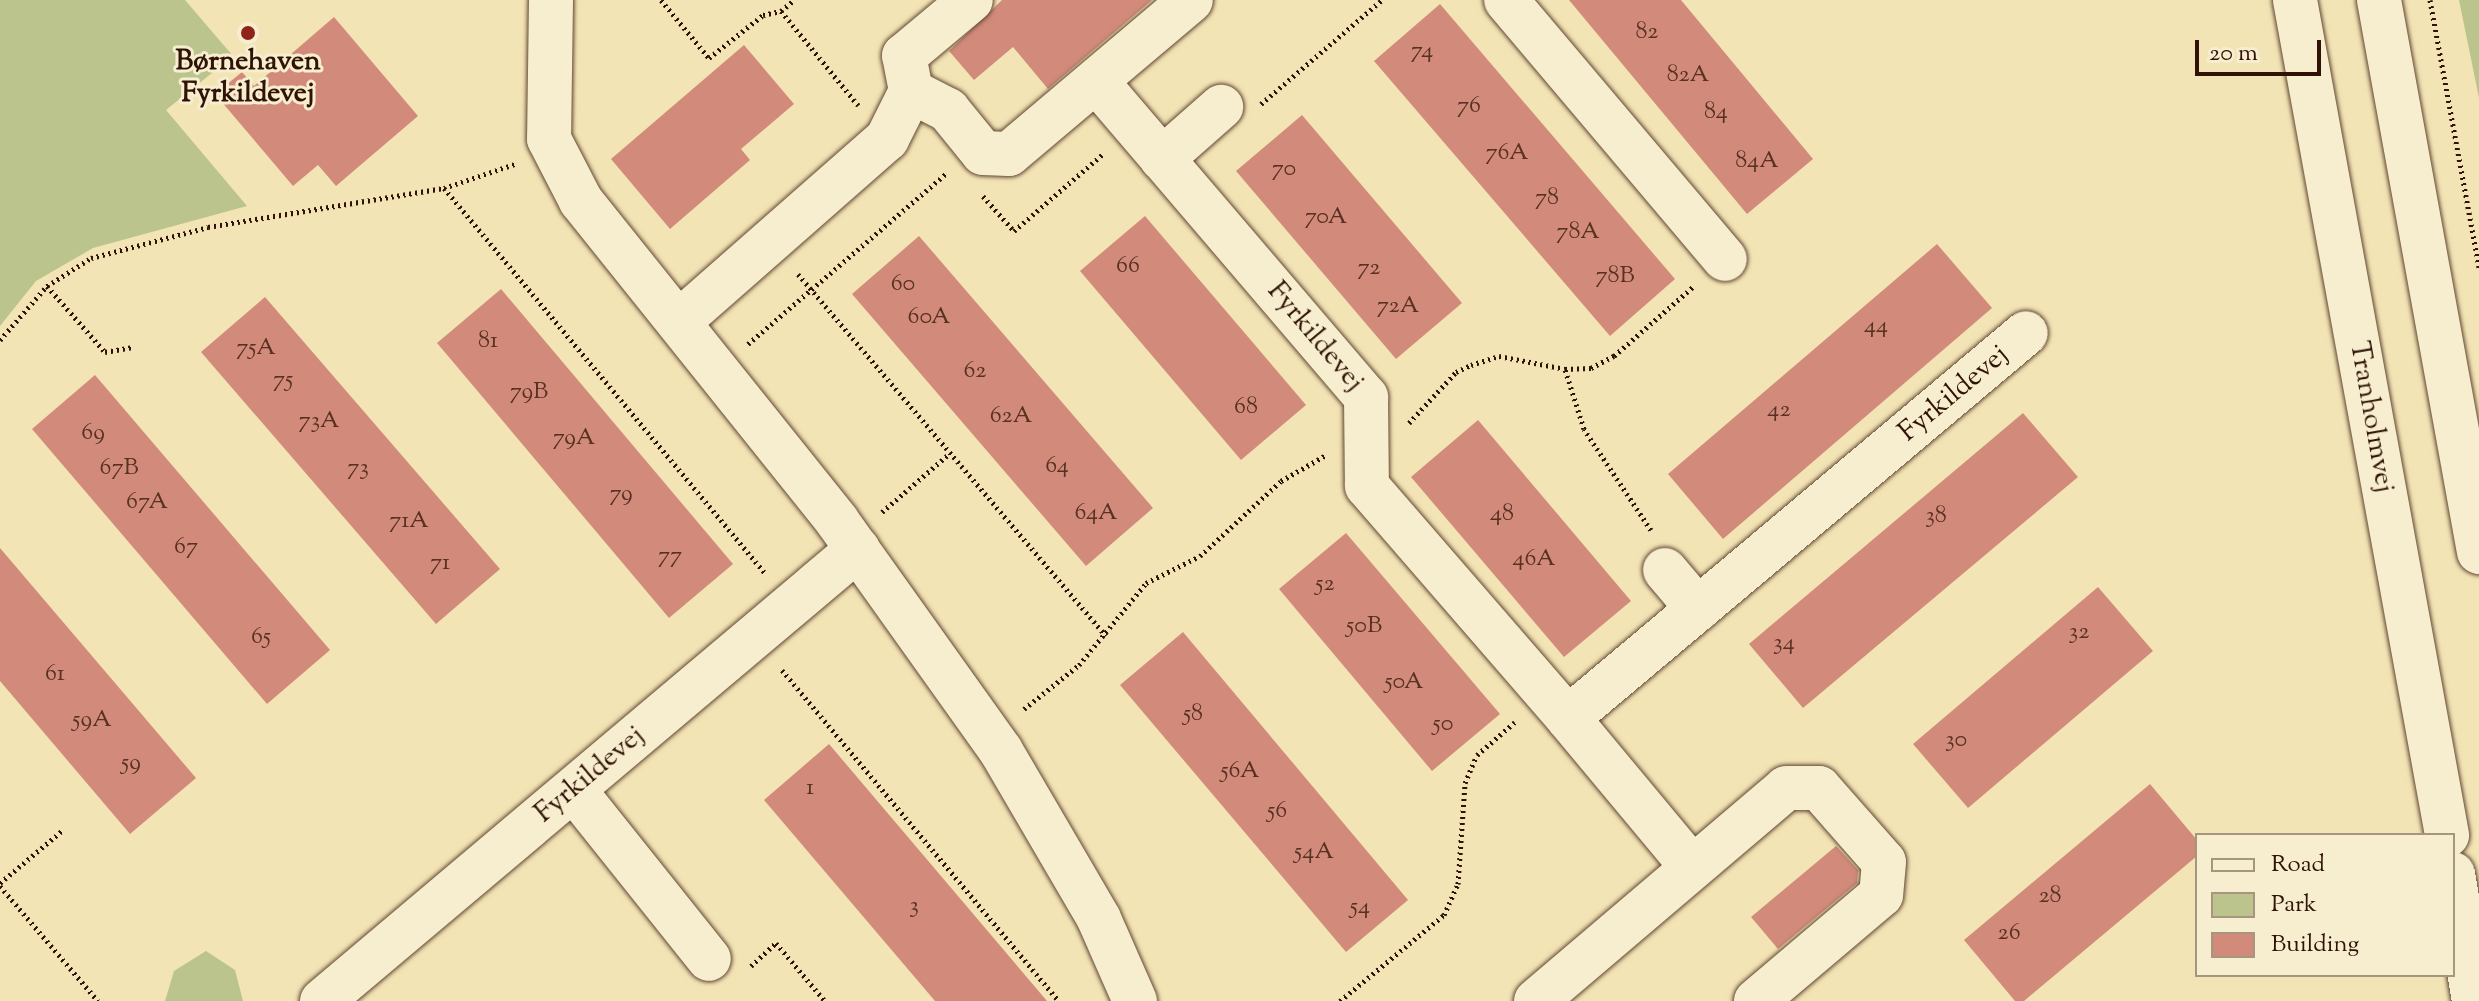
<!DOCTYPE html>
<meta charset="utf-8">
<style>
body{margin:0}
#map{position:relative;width:2479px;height:1001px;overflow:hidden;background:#f3e4b5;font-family:"Sorts Mill Goudy",serif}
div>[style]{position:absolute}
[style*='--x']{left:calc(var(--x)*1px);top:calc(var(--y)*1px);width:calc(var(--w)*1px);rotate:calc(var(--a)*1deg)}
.green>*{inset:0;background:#bbc48d}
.building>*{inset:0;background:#d28b7b}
.path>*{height:5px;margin-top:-2.5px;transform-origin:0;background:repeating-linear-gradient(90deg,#301306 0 2px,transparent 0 6px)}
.roads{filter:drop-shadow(0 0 2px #614732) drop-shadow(0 0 2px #614732)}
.minor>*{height:44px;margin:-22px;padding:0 22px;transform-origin:22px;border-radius:22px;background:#f7edcf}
.dots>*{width:22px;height:22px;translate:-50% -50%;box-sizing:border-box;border:4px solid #f7edcf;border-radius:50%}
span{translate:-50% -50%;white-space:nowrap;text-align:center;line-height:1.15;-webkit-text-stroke:6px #f7edcf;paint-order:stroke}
.number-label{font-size:24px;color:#583123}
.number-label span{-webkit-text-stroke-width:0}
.poi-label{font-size:28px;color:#301306;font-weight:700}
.street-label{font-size:28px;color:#301306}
.legend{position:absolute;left:2195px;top:833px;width:260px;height:144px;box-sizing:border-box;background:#f7edcf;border:2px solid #a7967f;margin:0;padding:10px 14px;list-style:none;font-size:24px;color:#301306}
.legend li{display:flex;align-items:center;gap:16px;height:40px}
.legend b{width:40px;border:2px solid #a7967f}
.scale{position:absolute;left:2195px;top:40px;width:126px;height:36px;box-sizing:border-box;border:4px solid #301306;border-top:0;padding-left:10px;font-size:24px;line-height:28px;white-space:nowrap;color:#301306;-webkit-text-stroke:6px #f7edcf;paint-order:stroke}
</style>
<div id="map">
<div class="green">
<div style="clip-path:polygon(0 0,185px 0,233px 56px,166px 110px,247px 206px,93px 248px,36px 281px,0 326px)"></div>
<div style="clip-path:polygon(2459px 0,2479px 0,2479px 98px)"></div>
<div style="clip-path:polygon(206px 951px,235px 970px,243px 1001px,165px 1001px,174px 971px)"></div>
</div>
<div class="building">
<div style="clip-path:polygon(1002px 0,1152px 0,1048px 89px,1013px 47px,974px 80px,949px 51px)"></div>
<div style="clip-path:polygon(1569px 0,1681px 0,1813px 159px,1747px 214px)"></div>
<div style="clip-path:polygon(1440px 4px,1675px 279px,1610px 336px,1374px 61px)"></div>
<div style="clip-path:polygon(334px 17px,418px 116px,336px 186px,318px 165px,293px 186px,215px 94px,242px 72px,254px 86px)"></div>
<div style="clip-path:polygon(744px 45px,794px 104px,741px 149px,750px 160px,670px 229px,611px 159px)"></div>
<div style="clip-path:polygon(1302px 115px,1462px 303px,1396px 359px,1236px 171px)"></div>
<div style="clip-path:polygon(1145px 216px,1306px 405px,1241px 460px,1080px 271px)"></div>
<div style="clip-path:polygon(919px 236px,1153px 508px,1086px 566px,852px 294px)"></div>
<div style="clip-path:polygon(1937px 244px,1992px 308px,1723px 539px,1668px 474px)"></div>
<div style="clip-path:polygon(501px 289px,733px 564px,669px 618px,437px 343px)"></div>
<div style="clip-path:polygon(265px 297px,500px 569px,436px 624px,201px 352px)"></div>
<div style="clip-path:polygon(95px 375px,330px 650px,267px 704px,32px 429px)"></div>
<div style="clip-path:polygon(2023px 413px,2078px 477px,1803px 708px,1749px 644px)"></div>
<div style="clip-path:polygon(1478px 420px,1631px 601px,1564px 657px,1411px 477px)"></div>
<div style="clip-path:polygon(1346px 533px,1500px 714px,1432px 771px,1279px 589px)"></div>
<div style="clip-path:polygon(0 548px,196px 778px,130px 834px,0 681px)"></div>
<div style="clip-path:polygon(2098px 587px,2153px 651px,1968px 808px,1913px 744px)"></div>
<div style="clip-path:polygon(1183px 632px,1408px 900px,1346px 952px,1120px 685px)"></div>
<div style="clip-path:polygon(829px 744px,1047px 1001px,935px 1001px,764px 800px)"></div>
<div style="clip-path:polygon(2150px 784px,2197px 840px,2197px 856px,2024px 1001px,2015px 1001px,1964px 940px)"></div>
<div style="clip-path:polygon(1836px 846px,1858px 870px,1857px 883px,1778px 949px,1751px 917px)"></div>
</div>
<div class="path">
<div style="--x:661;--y:0;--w:75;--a:50.4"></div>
<div style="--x:709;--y:58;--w:69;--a:-38.5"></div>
<div style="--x:763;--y:15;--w:18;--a:-13"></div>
<div style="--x:781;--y:11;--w:122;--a:50.7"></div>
<div style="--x:2430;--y:0;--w:272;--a:79.6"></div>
<div style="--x:781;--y:11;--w:17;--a:-40"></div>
<div style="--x:1261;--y:104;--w:160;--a:-40.7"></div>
<div style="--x:444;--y:188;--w:501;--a:50.18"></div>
<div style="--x:983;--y:196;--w:47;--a:48.5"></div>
<div style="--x:1014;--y:231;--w:119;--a:-40.9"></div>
<div style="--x:798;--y:274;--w:475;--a:49.6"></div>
<div style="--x:47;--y:286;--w:88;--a:48.7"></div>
<div style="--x:105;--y:352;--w:27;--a:-10"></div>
<div style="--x:0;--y:340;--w:72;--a:-49"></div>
<div style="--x:47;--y:286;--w:52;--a:-32.5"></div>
<div style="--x:91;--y:258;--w:121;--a:-14.8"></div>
<div style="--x:208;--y:227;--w:239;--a:-9.4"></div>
<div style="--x:444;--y:188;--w:75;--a:-18.7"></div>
<div style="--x:748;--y:344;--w:262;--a:-40.7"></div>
<div style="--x:1409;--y:423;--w:69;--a:-47.3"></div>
<div style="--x:1456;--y:372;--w:17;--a:-25"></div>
<div style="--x:1471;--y:365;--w:29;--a:-18"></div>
<div style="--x:1499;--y:356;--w:67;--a:11.1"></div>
<div style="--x:882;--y:512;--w:90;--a:-40.9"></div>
<div style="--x:1651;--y:530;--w:121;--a:-123.6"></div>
<div style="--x:1584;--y:429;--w:63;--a:-107.6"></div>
<div style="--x:1565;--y:369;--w:26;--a:-2"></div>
<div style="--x:1591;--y:368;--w:26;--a:-28"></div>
<div style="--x:1614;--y:356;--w:106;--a:-41.2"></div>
<div style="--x:782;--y:670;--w:432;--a:50.1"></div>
<div style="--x:1024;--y:709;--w:70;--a:-38.7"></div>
<div style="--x:1079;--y:665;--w:106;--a:-50.7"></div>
<div style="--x:1146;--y:583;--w:60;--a:-26.6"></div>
<div style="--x:1200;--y:556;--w:110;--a:-42.8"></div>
<div style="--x:1281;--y:481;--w:52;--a:-30"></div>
<div style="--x:0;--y:883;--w:82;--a:-40.1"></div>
<div style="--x:0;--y:886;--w:151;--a:49.6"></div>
<div style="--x:751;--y:966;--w:34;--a:-43"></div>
<div style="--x:776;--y:943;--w:76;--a:49.8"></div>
<div style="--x:1340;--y:1001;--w:135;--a:-39.6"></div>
<div style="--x:1444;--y:915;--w:34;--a:-66"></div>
<div style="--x:1458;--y:884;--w:101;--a:-86"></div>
<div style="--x:1465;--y:783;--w:30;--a:-67"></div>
<div style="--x:1477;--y:755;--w:50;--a:-41"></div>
</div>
<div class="roads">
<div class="minor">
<div style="--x:551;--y:0;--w:139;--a:90.8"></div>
<div style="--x:549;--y:139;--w:70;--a:62.7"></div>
<div style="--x:581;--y:201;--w:410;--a:51.3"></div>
<div style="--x:837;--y:521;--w:282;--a:54.5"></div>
<div style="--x:1001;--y:751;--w:194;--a:59.7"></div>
<div style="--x:1099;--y:919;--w:90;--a:66.3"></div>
<div style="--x:1506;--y:0;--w:339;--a:49.8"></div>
<div style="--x:2295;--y:0;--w:849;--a:79.68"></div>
<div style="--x:2379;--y:0;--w:561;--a:79.73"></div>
<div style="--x:1096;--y:81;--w:416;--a:49.5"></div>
<div style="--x:1366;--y:397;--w:89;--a:89.4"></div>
<div style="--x:1367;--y:486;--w:307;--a:49.1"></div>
<div style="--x:911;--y:91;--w:42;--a:27.2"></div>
<div style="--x:948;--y:110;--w:55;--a:50.9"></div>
<div style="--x:983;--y:153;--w:26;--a:2"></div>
<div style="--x:1009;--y:154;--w:238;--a:-40.2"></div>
<div style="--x:1162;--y:159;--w:79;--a:-41.4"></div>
<div style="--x:682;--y:319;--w:273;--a:-41.3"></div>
<div style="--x:887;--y:139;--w:54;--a:-63.4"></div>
<div style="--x:911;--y:91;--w:36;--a:-101"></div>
<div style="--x:904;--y:56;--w:87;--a:-39.9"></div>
<div style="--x:1665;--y:570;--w:51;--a:49.8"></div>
<div style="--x:574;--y:790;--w:216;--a:51.4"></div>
<div style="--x:1692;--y:867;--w:194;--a:-129.8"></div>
<div style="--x:1568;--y:718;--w:598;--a:-40.05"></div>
<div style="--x:2453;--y:874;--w:129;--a:80.6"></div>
<div style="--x:322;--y:1001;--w:701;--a:-40.14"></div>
<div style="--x:1536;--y:1001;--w:328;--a:-40.4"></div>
<div style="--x:1786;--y:788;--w:33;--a:0"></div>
<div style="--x:1819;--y:788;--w:98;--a:48.7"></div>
<div style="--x:1884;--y:862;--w:33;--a:95"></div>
<div style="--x:1881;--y:895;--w:164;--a:139.7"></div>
</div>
</div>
<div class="dots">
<div style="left:248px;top:33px;background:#8f2418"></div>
</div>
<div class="number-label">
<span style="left:1647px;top:33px">82</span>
<span style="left:1422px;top:52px">74</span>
<span style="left:1688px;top:76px">82A</span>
<span style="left:1469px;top:107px">76</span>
<span style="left:1716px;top:113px">84</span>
<span style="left:1507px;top:154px">76A</span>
<span style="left:1757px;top:162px">84A</span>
<span style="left:1284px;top:170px">70</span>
<span style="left:1547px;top:199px">78</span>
<span style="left:1326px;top:218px">70A</span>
<span style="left:1578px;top:233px">78A</span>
<span style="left:1128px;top:267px">66</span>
<span style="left:1369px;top:269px">72</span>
<span style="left:1615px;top:277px">78B</span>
<span style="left:903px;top:285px">60</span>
<span style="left:1398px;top:307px">72A</span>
<span style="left:929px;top:318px">60A</span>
<span style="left:1876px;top:327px">44</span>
<span style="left:488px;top:342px">81</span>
<span style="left:256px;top:349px">75A</span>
<span style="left:975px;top:372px">62</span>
<span style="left:283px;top:381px">75</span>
<span style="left:529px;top:393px">79B</span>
<span style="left:1246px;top:408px">68</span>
<span style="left:1779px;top:411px">42</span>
<span style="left:1011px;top:417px">62A</span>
<span style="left:319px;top:422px">73A</span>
<span style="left:93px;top:434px">69</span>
<span style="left:574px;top:439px">79A</span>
<span style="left:1057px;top:467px">64</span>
<span style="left:119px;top:469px">67B</span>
<span style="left:358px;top:469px">73</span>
<span style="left:621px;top:495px">79</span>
<span style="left:147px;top:503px">67A</span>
<span style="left:1096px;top:514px">64A</span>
<span style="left:1502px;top:515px">48</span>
<span style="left:1936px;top:517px">38</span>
<span style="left:409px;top:522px">71A</span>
<span style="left:186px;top:548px">67</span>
<span style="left:670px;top:557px">77</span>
<span style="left:1534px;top:560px">46A</span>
<span style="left:440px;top:564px">71</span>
<span style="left:1325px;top:585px">52</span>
<span style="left:1364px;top:627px">50B</span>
<span style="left:2079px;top:633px">32</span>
<span style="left:261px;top:638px">65</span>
<span style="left:1784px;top:644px">34</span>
<span style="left:55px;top:675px">61</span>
<span style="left:1404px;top:683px">50A</span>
<span style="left:1193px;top:715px">58</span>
<span style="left:92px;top:721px">59A</span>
<span style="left:1443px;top:725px">50</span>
<span style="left:1956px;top:741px">30</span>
<span style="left:131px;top:764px">59</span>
<span style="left:1240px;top:772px">56A</span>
<span style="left:810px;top:789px">1</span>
<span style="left:1277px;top:812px">56</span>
<span style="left:1314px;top:853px">54A</span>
<span style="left:2050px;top:897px">28</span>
<span style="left:914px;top:907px">3</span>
<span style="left:1360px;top:908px">54</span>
<span style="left:2009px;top:934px">26</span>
</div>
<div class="poi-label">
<span style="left:248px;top:78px">Børnehaven<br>Fyrkildevej</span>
</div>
<div class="street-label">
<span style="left:1315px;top:337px;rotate:50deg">Fyrkildevej</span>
<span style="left:1954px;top:394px;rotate:-40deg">Fyrkildevej</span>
<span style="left:2371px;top:417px;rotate:80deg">Tranholmvej</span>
<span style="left:590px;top:775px;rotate:-40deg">Fyrkildevej</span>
</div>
<ul class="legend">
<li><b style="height:10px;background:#f7edcf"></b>Road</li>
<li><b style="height:22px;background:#bbc48d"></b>Park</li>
<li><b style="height:22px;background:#d28b7b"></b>Building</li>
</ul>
<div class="scale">20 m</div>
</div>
